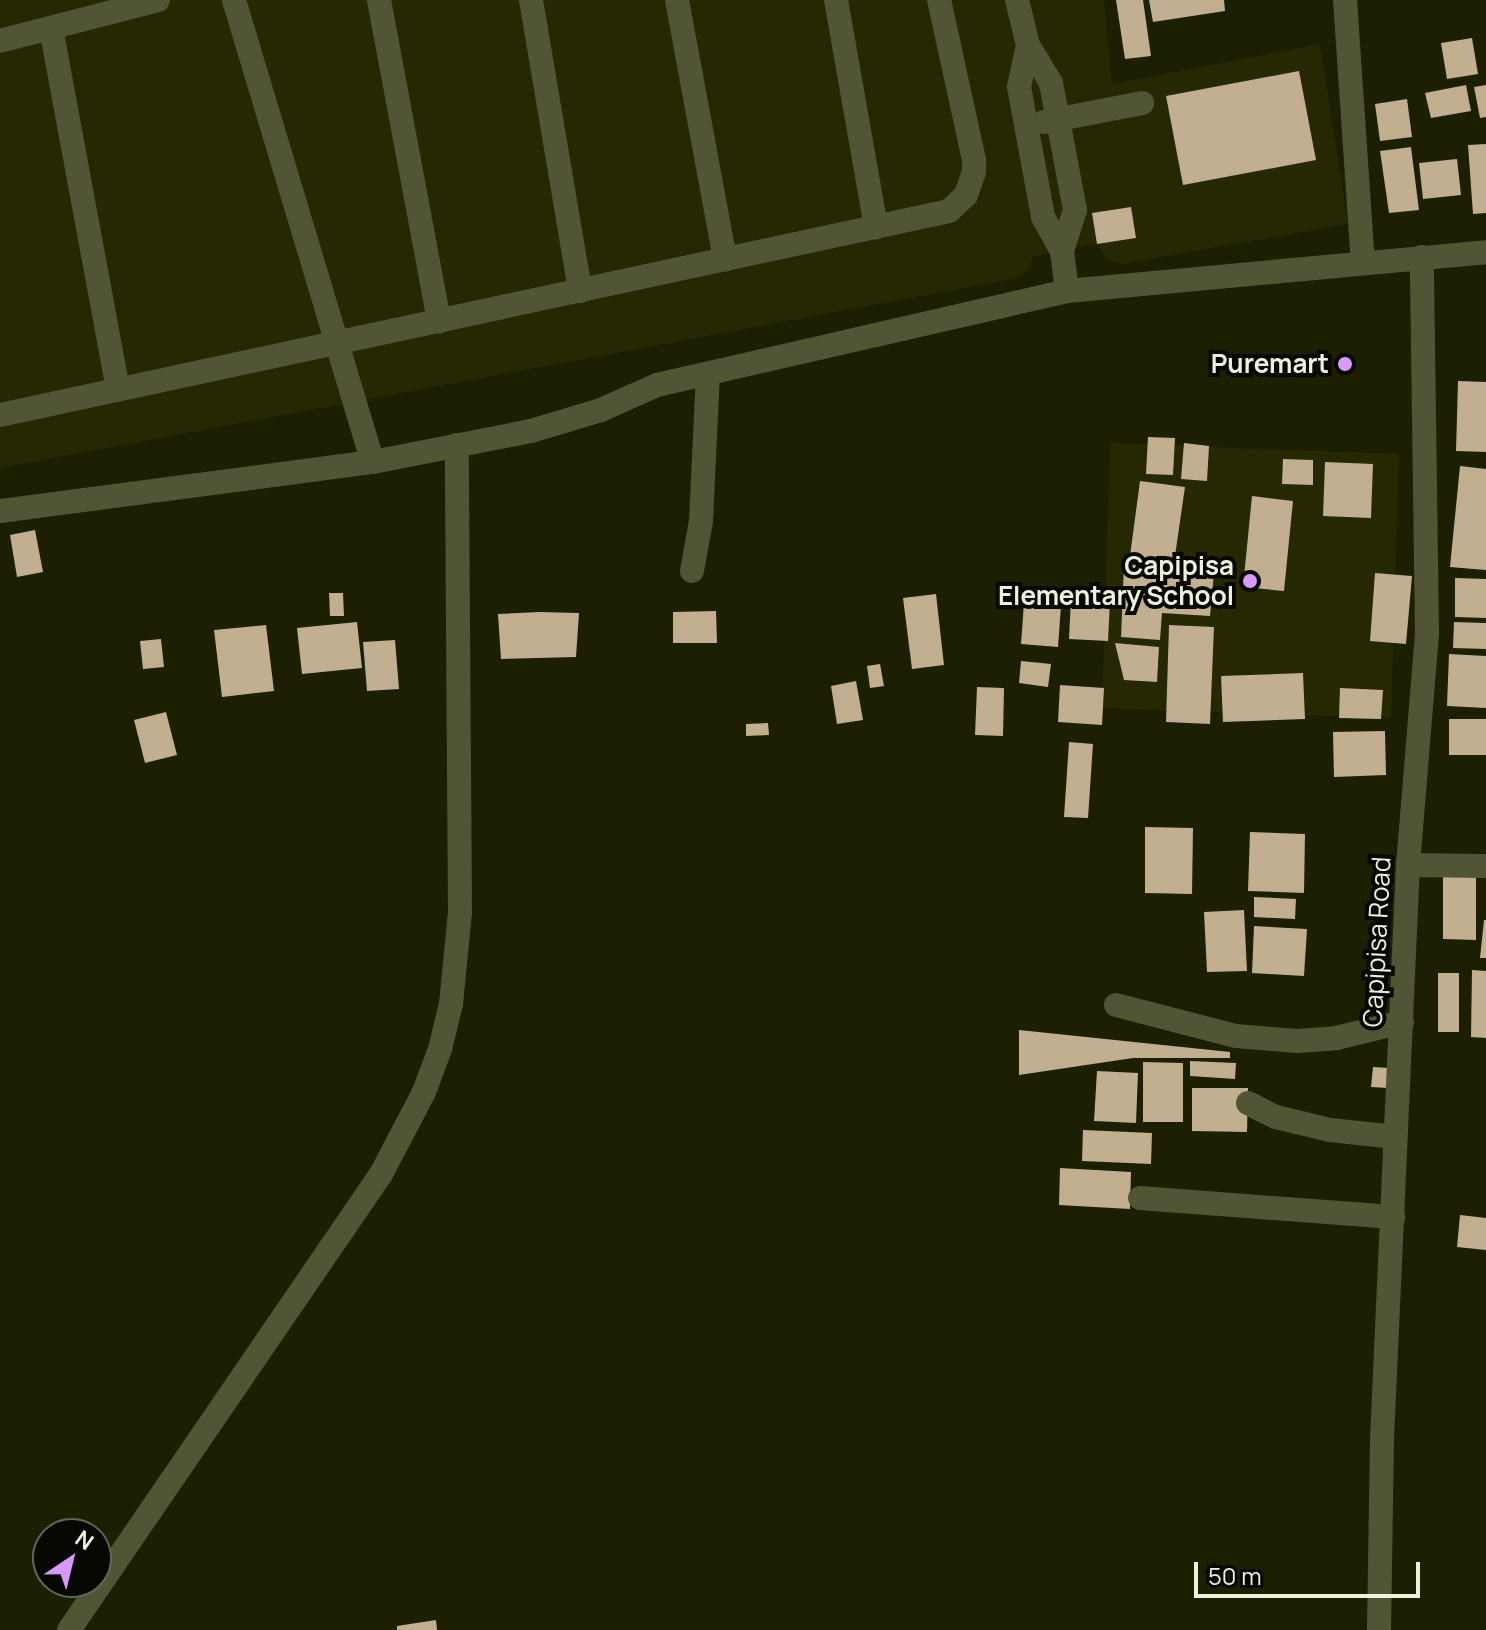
<!DOCTYPE html>
<style>
body{margin:0}
#map{position:relative;width:1486px;height:1630px;overflow:hidden;background:#1c1f02;font-family:Manrope,sans-serif}
div>[style]{position:absolute}
[style*='--x']{left:calc(var(--x)*1px);top:calc(var(--y)*1px);width:calc(var(--w)*1px);rotate:calc(var(--a)*1deg)}
.built>*{inset:0;background:#252801}
.building>*{inset:0;background:#c1af8f}
.minor>*{height:24px;margin:-12px;padding:0 12px;transform-origin:12px;border-radius:12px;background:#515536}
.dots>*{width:22px;height:22px;translate:-50% -50%;box-sizing:border-box;border:4px solid #070801;border-radius:50%}
span{translate:-50% -50%;white-space:nowrap;text-align:center;line-height:1.15;-webkit-text-stroke:8px #070801;paint-order:stroke}
.poi-label{font-size:26px;color:#eef0de;font-weight:700}
.right{translate:-100% -50%;text-align:right}
.street-label{font-size:26px;color:#eef0de}
.north{position:absolute;left:32px;top:1518px;width:80px;height:80px;box-sizing:border-box;background:#070801;border:2px solid #636559;border-radius:50%;rotate:35deg;font-size:22px;font-weight:700;line-height:32px;text-align:center;color:#eef0de}
.north::after{content:'';display:block;margin:auto;width:28px;height:36px;background:#d89af8;clip-path:polygon(50% 0,100% 100%,50% 72%,0 100%)}
.scale{position:absolute;left:1194px;top:1562px;width:226px;height:36px;box-sizing:border-box;border:4px solid #eef0de;border-top:0;padding-left:10px;font-size:24px;line-height:28px;white-space:nowrap;color:#eef0de;-webkit-text-stroke:6px #070801;paint-order:stroke}
</style>
<div id="map">
<div class="built">
<div style="clip-path:polygon(0 0,1104px 0,1112px 84px,1320px 44px,1348px 224px,1121px 264px,1106px 259px,1097px 244px,1033px 256px,1028px 271px,1013px 279px,0 468px)"></div>
<div style="clip-path:polygon(1110px 443px,1399px 454px,1391px 718px,1102px 708px)"></div>
</div>
<div class="building">
<div style="clip-path:polygon(1116px 0,1143px 0,1151px 56px,1125px 59px)"></div>
<div style="clip-path:polygon(1149px 0,1224px 0,1225px 11px,1153px 22px)"></div>
<div style="clip-path:polygon(1472px 38px,1478px 74px,1447px 79px,1441px 43px)"></div>
<div style="clip-path:polygon(1299px 71px,1316px 160px,1183px 185px,1166px 96px)"></div>
<div style="clip-path:polygon(1466px 85px,1471px 111px,1431px 118px,1425px 93px)"></div>
<div style="clip-path:polygon(1486px 85px,1486px 117px,1480px 118px,1474px 87px)"></div>
<div style="clip-path:polygon(1407px 99px,1412px 137px,1380px 141px,1375px 104px)"></div>
<div style="clip-path:polygon(1486px 144px,1486px 213px,1473px 214px,1468px 145px)"></div>
<div style="clip-path:polygon(1411px 147px,1419px 210px,1389px 213px,1380px 151px)"></div>
<div style="clip-path:polygon(1457px 159px,1461px 195px,1423px 199px,1419px 163px)"></div>
<div style="clip-path:polygon(1131px 207px,1136px 238px,1097px 244px,1092px 213px)"></div>
<div style="clip-path:polygon(1458px 381px,1486px 382px,1486px 452px,1456px 451px)"></div>
<div style="clip-path:polygon(1148px 437px,1175px 438px,1173px 475px,1146px 474px)"></div>
<div style="clip-path:polygon(1184px 443px,1209px 446px,1207px 481px,1181px 479px)"></div>
<div style="clip-path:polygon(1283px 459px,1313px 460px,1313px 485px,1282px 484px)"></div>
<div style="clip-path:polygon(1325px 462px,1373px 464px,1371px 518px,1323px 516px)"></div>
<div style="clip-path:polygon(1460px 466px,1486px 469px,1486px 570px,1450px 567px)"></div>
<div style="clip-path:polygon(1140px 481px,1185px 487px,1174px 563px,1130px 556px)"></div>
<div style="clip-path:polygon(1252px 496px,1293px 501px,1284px 591px,1243px 587px)"></div>
<div style="clip-path:polygon(35px 530px,43px 572px,17px 577px,10px 535px)"></div>
<div style="clip-path:polygon(1124px 564px,1214px 573px,1210px 616px,1162px 613px,1160px 640px,1121px 637px)"></div>
<div style="clip-path:polygon(1375px 573px,1412px 576px,1406px 644px,1370px 641px)"></div>
<div style="clip-path:polygon(1455px 578px,1486px 579px,1486px 618px,1455px 617px)"></div>
<div style="clip-path:polygon(329px 593px,343px 593px,344px 616px,330px 616px)"></div>
<div style="clip-path:polygon(936px 594px,944px 665px,912px 669px,903px 598px)"></div>
<div style="clip-path:polygon(1071px 598px,1110px 601px,1108px 641px,1069px 639px)"></div>
<div style="clip-path:polygon(1024px 603px,1061px 606px,1058px 647px,1021px 644px)"></div>
<div style="clip-path:polygon(716px 611px,717px 643px,673px 643px,673px 612px)"></div>
<div style="clip-path:polygon(539px 612px,579px 613px,576px 657px,501px 659px,498px 614px)"></div>
<div style="clip-path:polygon(357px 622px,362px 668px,302px 674px,297px 628px)"></div>
<div style="clip-path:polygon(1454px 622px,1486px 623px,1486px 649px,1453px 648px)"></div>
<div style="clip-path:polygon(266px 625px,274px 691px,222px 697px,214px 630px)"></div>
<div style="clip-path:polygon(1169px 625px,1214px 627px,1210px 724px,1166px 722px)"></div>
<div style="clip-path:polygon(161px 639px,164px 667px,143px 669px,140px 641px)"></div>
<div style="clip-path:polygon(395px 640px,399px 689px,367px 691px,363px 642px)"></div>
<div style="clip-path:polygon(1115px 643px,1159px 647px,1157px 682px,1124px 680px)"></div>
<div style="clip-path:polygon(1449px 654px,1486px 656px,1486px 708px,1447px 706px)"></div>
<div style="clip-path:polygon(1021px 661px,1051px 664px,1048px 687px,1019px 683px)"></div>
<div style="clip-path:polygon(880px 664px,884px 686px,870px 688px,867px 666px)"></div>
<div style="clip-path:polygon(1303px 673px,1305px 719px,1223px 722px,1221px 676px)"></div>
<div style="clip-path:polygon(856px 681px,863px 720px,837px 724px,831px 686px)"></div>
<div style="clip-path:polygon(1060px 685px,1104px 688px,1102px 725px,1058px 722px)"></div>
<div style="clip-path:polygon(977px 687px,1004px 688px,1003px 736px,975px 735px)"></div>
<div style="clip-path:polygon(1340px 688px,1383px 690px,1381px 719px,1339px 718px)"></div>
<div style="clip-path:polygon(166px 712px,177px 755px,145px 763px,134px 720px)"></div>
<div style="clip-path:polygon(1449px 719px,1486px 719px,1486px 755px,1449px 755px)"></div>
<div style="clip-path:polygon(768px 723px,769px 735px,746px 736px,746px 724px)"></div>
<div style="clip-path:polygon(1385px 731px,1386px 775px,1334px 777px,1333px 732px)"></div>
<div style="clip-path:polygon(1069px 742px,1093px 744px,1088px 818px,1064px 817px)"></div>
<div style="clip-path:polygon(1145px 827px,1193px 828px,1192px 894px,1145px 893px)"></div>
<div style="clip-path:polygon(1250px 832px,1305px 834px,1304px 893px,1248px 891px)"></div>
<div style="clip-path:polygon(1443px 875px,1476px 875px,1476px 940px,1443px 939px)"></div>
<div style="clip-path:polygon(1254px 897px,1296px 899px,1295px 919px,1254px 917px)"></div>
<div style="clip-path:polygon(1244px 910px,1247px 971px,1207px 972px,1204px 912px)"></div>
<div style="clip-path:polygon(1484px 920px,1486px 920px,1486px 958px,1480px 958px)"></div>
<div style="clip-path:polygon(1254px 926px,1307px 929px,1304px 976px,1252px 973px)"></div>
<div style="clip-path:polygon(1472px 970px,1486px 971px,1486px 1038px,1471px 1037px)"></div>
<div style="clip-path:polygon(1438px 973px,1459px 973px,1459px 1032px,1438px 1032px)"></div>
<div style="clip-path:polygon(1019px 1030px,1230px 1052px,1230px 1058px,1133px 1058px,1019px 1075px)"></div>
<div style="clip-path:polygon(1190px 1061px,1236px 1063px,1235px 1079px,1190px 1076px)"></div>
<div style="clip-path:polygon(1143px 1062px,1183px 1063px,1183px 1122px,1143px 1122px)"></div>
<div style="clip-path:polygon(1373px 1067px,1390px 1068px,1388px 1088px,1371px 1087px)"></div>
<div style="clip-path:polygon(1097px 1071px,1138px 1073px,1136px 1123px,1094px 1121px)"></div>
<div style="clip-path:polygon(1192px 1088px,1248px 1088px,1247px 1132px,1192px 1131px)"></div>
<div style="clip-path:polygon(1083px 1130px,1152px 1133px,1151px 1164px,1082px 1161px)"></div>
<div style="clip-path:polygon(1060px 1168px,1131px 1172px,1130px 1209px,1059px 1205px)"></div>
<div style="clip-path:polygon(1460px 1215px,1486px 1218px,1486px 1250px,1457px 1247px)"></div>
<div style="clip-path:polygon(436px 1620px,437px 1630px,397px 1630px,397px 1626px)"></div>
</div>
<div class="minor">
<div style="--x:234;--y:0;--w:482;--a:73.3"></div>
<div style="--x:379;--y:0;--w:327;--a:79.4"></div>
<div style="--x:531;--y:0;--w:295;--a:80.4"></div>
<div style="--x:677;--y:0;--w:264;--a:79.5"></div>
<div style="--x:836;--y:0;--w:231;--a:80"></div>
<div style="--x:1017;--y:0;--w:46;--a:76.3"></div>
<div style="--x:1028;--y:45;--w:44;--a:58.8"></div>
<div style="--x:1051;--y:83;--w:129;--a:79.3"></div>
<div style="--x:1075;--y:210;--w:43;--a:107.6"></div>
<div style="--x:1345;--y:0;--w:263;--a:86.1"></div>
<div style="--x:51;--y:28;--w:367;--a:79.5"></div>
<div style="--x:0;--y:41;--w:163;--a:-14.5"></div>
<div style="--x:1028;--y:45;--w:43;--a:102.1"></div>
<div style="--x:1019;--y:87;--w:132;--a:79.5"></div>
<div style="--x:1043;--y:217;--w:39;--a:61"></div>
<div style="--x:1062;--y:251;--w:40;--a:82.9"></div>
<div style="--x:1044;--y:122;--w:100;--a:-11"></div>
<div style="--x:0;--y:415;--w:971;--a:-12.13"></div>
<div style="--x:949;--y:211;--w:23;--a:-43"></div>
<div style="--x:966;--y:195;--w:24;--a:-71"></div>
<div style="--x:974;--y:172;--w:12;--a:-90"></div>
<div style="--x:974;--y:160;--w:164;--a:-102.3"></div>
<div style="--x:0;--y:511;--w:376;--a:-7.5"></div>
<div style="--x:373;--y:462;--w:161;--a:-11.1"></div>
<div style="--x:531;--y:431;--w:73;--a:-16.7"></div>
<div style="--x:601;--y:410;--w:61;--a:-24.1"></div>
<div style="--x:657;--y:385;--w:421;--a:-12.9"></div>
<div style="--x:1067;--y:291;--w:421;--a:-5.3"></div>
<div style="--x:692;--y:571;--w:51;--a:-79.8"></div>
<div style="--x:701;--y:521;--w:146;--a:-87.3"></div>
<div style="--x:1408;--y:865;--w:78;--a:0.7"></div>
<div style="--x:1116;--y:1005;--w:124;--a:14.5"></div>
<div style="--x:1236;--y:1036;--w:61;--a:4.7"></div>
<div style="--x:1297;--y:1041;--w:39;--a:-4"></div>
<div style="--x:1336;--y:1038;--w:68;--a:-13.6"></div>
<div style="--x:1248;--y:1103;--w:31;--a:27"></div>
<div style="--x:1276;--y:1117;--w:56;--a:13.5"></div>
<div style="--x:1330;--y:1130;--w:66;--a:6.1"></div>
<div style="--x:1140;--y:1198;--w:254;--a:4.3"></div>
<div style="--x:69;--y:1630;--w:553;--a:-55.62"></div>
<div style="--x:381;--y:1174;--w:93;--a:-62.3"></div>
<div style="--x:424;--y:1092;--w:46;--a:-69.6"></div>
<div style="--x:440;--y:1049;--w:46;--a:-76.3"></div>
<div style="--x:451;--y:1004;--w:91;--a:-84.4"></div>
<div style="--x:460;--y:913;--w:468;--a:-90.4"></div>
<div style="--x:1379;--y:1630;--w:191;--a:-89.1"></div>
<div style="--x:1382;--y:1439;--w:575;--a:-87.41"></div>
<div style="--x:1408;--y:865;--w:234;--a:-85.3"></div>
<div style="--x:1427;--y:632;--w:375;--a:-90.8"></div>
</div>
<div class="dots">
<div style="left:1345px;top:364px;background:#d89af8"></div>
<div style="left:1250px;top:581px;background:#d89af8"></div>
</div>
<div class="poi-label">
<span class="right" style="left:1329px;top:364px">Puremart</span>
<span class="right" style="left:1234px;top:581px">Capipisa<br>Elementary School</span>
</div>
<div class="street-label">
<span style="left:1377px;top:942px;rotate:-87deg">Capipisa Road</span>
</div>
<div class="north">N</div>
<div class="scale">50 m</div>
</div>
